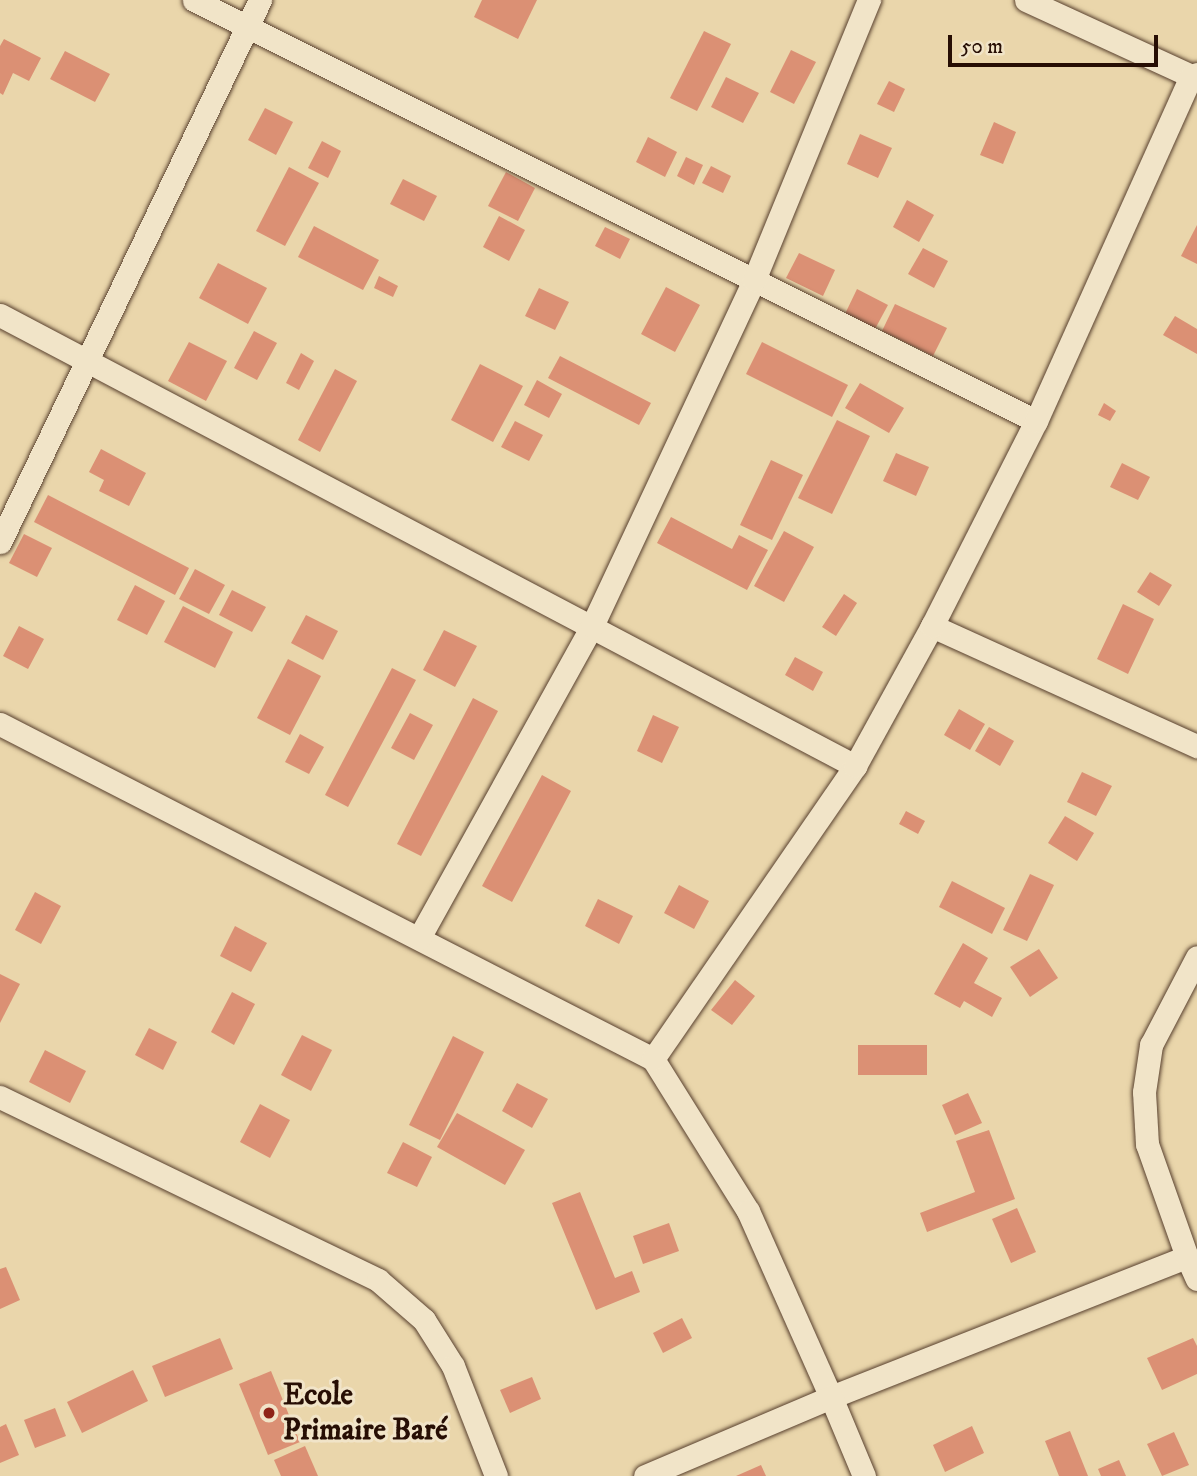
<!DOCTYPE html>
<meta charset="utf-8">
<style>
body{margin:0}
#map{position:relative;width:1197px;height:1476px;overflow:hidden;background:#ead6ab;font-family:"IM FELL DW Pica",serif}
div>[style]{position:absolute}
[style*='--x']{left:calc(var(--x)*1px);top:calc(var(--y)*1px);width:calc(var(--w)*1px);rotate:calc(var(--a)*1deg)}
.building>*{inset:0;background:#db9074}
.roads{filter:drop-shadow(0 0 2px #58402e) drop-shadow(0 0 2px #58402e)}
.street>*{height:23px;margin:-11.5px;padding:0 11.5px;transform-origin:11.5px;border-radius:11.5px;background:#f1e4c8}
.dots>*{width:19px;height:19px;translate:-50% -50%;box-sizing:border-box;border:4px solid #f1e4c8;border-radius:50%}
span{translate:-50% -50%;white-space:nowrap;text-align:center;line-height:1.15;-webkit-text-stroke:6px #f1e4c8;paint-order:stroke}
.poi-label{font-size:30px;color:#270e04;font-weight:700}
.left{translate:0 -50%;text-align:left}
.scale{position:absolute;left:948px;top:35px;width:210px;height:32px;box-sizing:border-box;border:4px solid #270e04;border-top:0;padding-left:9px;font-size:21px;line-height:24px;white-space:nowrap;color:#270e04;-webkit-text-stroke:5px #f1e4c8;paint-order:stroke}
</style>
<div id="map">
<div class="building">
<div style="clip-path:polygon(482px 0,537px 0,518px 39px,474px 17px)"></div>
<div style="clip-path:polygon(704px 31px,731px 44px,697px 111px,670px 98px)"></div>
<div style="clip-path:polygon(4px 39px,41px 58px,29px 81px,13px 73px,3px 95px,0 93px,0 46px)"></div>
<div style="clip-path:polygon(791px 50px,816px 62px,794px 104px,770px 92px)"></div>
<div style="clip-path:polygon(65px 51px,110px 74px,95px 102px,50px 79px)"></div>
<div style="clip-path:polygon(726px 77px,759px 93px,743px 123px,711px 107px)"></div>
<div style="clip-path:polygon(889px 81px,905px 89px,894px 112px,877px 104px)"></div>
<div style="clip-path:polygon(265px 108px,293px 122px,276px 155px,248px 140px)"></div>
<div style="clip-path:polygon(994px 122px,1016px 132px,1003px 164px,980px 155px)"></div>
<div style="clip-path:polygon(860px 134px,892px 148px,878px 178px,847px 164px)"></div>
<div style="clip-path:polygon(648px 137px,677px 152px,665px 177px,636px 162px)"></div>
<div style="clip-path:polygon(322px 141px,341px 151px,328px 178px,308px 168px)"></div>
<div style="clip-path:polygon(686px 157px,703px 165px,694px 185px,677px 176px)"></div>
<div style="clip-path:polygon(711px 166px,731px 176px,723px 193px,702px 183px)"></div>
<div style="clip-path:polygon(289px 167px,319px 183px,285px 246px,256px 231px)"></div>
<div style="clip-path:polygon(506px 172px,535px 188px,518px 221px,488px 206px)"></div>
<div style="clip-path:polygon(403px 179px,437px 196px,424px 221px,390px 204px)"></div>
<div style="clip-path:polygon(907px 200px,934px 215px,919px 242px,893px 227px)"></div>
<div style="clip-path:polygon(499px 216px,525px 230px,509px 261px,483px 247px)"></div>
<div style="clip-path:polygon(1197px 225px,1197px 264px,1181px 256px)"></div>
<div style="clip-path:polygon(314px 226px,379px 260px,363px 290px,298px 257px)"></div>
<div style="clip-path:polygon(605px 227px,630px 239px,620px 259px,595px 246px)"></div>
<div style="clip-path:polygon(923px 248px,948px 261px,934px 288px,908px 274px)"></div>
<div style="clip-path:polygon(799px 253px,835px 270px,823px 296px,786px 278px)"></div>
<div style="clip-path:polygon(218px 263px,267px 288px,248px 324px,199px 298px)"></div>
<div style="clip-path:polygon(379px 276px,398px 286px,393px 297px,374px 288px)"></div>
<div style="clip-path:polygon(666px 287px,700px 305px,675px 352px,641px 334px)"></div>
<div style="clip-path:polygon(539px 288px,569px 302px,555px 330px,525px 316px)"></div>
<div style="clip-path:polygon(857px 289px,888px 305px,875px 329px,845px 314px)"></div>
<div style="clip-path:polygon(895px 304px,947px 328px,933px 356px,882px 331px)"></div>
<div style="clip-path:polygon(1175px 316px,1197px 329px,1197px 354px,1163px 335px)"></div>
<div style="clip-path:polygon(254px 331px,277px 343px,257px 380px,234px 368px)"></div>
<div style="clip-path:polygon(189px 342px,227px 361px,206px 401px,168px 381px)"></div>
<div style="clip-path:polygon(762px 342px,848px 385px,832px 417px,746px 374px)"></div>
<div style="clip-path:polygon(301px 353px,314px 361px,299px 390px,286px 383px)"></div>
<div style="clip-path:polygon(560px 356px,651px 403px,639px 425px,548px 378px)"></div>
<div style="clip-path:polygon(480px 364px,523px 386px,493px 442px,451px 420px)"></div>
<div style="clip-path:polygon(335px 369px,357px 381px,320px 452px,298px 440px)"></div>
<div style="clip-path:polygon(537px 380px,562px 394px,549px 418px,524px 405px)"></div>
<div style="clip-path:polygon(860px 383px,904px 408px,889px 433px,845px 408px)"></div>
<div style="clip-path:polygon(1104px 403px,1116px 411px,1110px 421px,1098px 415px)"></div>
<div style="clip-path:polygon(837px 420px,870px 436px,832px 514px,798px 498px)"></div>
<div style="clip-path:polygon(515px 421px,543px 435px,529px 461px,501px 447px)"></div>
<div style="clip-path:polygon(101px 449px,146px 473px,129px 506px,99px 491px,104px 480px,89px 472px)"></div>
<div style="clip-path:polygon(896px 453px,929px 467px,916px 496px,883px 481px)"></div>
<div style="clip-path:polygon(771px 460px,803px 475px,772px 540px,740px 525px)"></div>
<div style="clip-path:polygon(1122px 463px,1150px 477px,1138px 500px,1110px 487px)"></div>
<div style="clip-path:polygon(48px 495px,189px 568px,175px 595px,34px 522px)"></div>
<div style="clip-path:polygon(671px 517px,732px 549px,739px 535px,768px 550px,747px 590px,657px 543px)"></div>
<div style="clip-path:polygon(784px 531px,814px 547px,784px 602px,754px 586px)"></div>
<div style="clip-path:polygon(24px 534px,52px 548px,37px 577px,9px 563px)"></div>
<div style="clip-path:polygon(195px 569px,225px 585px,209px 614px,179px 599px)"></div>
<div style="clip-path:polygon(1150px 572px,1172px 585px,1159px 606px,1137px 592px)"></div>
<div style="clip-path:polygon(135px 585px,165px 601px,147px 635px,117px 620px)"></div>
<div style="clip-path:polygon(232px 590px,266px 607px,252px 632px,219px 615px)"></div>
<div style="clip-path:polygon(844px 594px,857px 603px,836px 636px,822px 627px)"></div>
<div style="clip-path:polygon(1123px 604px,1154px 619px,1128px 674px,1097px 659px)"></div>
<div style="clip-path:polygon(183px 606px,233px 632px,215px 668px,164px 642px)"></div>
<div style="clip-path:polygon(306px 615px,338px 631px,323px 660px,291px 643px)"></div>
<div style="clip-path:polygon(19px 626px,44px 639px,28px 669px,3px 656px)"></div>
<div style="clip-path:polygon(444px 630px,477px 646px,455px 687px,423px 670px)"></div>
<div style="clip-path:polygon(795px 657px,823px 672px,813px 691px,785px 675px)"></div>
<div style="clip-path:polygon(288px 659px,321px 676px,290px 735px,257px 718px)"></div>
<div style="clip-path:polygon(392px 668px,416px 680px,348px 807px,325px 795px)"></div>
<div style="clip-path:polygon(473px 698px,498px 711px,421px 856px,397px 844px)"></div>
<div style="clip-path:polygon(959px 709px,985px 724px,970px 750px,944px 735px)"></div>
<div style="clip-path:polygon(410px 713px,433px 725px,414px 760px,391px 748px)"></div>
<div style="clip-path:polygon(653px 715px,679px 727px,662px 763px,637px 751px)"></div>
<div style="clip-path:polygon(989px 727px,1014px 741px,1000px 766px,975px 751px)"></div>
<div style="clip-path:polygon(300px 734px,324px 747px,309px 774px,285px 762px)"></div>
<div style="clip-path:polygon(1082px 772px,1112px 786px,1096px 816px,1067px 802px)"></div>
<div style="clip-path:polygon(542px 775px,571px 791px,512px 902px,482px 886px)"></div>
<div style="clip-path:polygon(906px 811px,925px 821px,918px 834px,899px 824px)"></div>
<div style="clip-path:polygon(1065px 816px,1094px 833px,1077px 861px,1048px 843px)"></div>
<div style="clip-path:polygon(1030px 874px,1054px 885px,1027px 941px,1003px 930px)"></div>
<div style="clip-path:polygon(952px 881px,1005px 908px,992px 934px,939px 907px)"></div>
<div style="clip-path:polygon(679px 885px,709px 901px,694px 929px,664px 913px)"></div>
<div style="clip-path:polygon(35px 892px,61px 906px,41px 944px,15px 930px)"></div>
<div style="clip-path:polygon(598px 899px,633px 916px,619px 944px,585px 926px)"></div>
<div style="clip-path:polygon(235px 926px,267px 943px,251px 972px,220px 956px)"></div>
<div style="clip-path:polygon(963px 943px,988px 958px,974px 983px,1002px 998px,992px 1017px,964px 1001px,960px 1008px,934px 994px)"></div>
<div style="clip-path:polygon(1039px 949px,1058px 978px,1030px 997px,1010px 967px)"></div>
<div style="clip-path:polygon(0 974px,20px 984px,0 1023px)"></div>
<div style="clip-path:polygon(735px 980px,755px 996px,732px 1025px,711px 1010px)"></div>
<div style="clip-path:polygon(232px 992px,255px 1004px,234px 1045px,211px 1032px)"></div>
<div style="clip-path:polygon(149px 1028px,177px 1042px,163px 1070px,135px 1055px)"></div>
<div style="clip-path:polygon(302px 1035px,332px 1050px,311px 1091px,281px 1075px)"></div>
<div style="clip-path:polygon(453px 1036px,484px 1052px,440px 1140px,409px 1125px)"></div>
<div style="clip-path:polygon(858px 1045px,927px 1045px,927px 1075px,858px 1075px)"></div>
<div style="clip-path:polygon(45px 1050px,86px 1071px,70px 1103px,29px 1082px)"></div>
<div style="clip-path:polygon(517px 1083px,548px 1099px,532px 1128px,502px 1111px)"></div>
<div style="clip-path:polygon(968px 1093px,982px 1123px,955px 1135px,942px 1105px)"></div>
<div style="clip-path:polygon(260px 1104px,290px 1120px,270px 1158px,240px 1142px)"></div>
<div style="clip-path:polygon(457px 1113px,525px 1150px,505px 1185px,437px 1147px)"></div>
<div style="clip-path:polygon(989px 1130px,1015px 1199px,927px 1232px,920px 1213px,975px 1192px,956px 1141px)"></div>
<div style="clip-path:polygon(403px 1142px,432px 1157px,417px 1187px,387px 1173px)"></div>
<div style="clip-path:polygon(580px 1192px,615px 1278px,632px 1271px,640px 1292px,596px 1310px,552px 1203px)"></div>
<div style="clip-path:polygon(1017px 1208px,1036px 1252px,1011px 1263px,992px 1219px)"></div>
<div style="clip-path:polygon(669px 1223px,679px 1251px,643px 1264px,633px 1236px)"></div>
<div style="clip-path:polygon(6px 1267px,20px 1300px,0 1309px,0 1269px)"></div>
<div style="clip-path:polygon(682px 1318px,692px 1338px,663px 1353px,653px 1333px)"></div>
<div style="clip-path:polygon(220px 1338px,233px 1369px,165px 1397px,152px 1366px)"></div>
<div style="clip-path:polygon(1193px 1338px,1197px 1346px,1197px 1374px,1162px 1390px,1147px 1358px)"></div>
<div style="clip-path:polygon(133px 1370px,148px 1401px,82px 1433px,67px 1402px)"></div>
<div style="clip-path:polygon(271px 1371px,300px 1442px,268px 1455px,239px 1384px)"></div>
<div style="clip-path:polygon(532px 1377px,541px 1399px,510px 1413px,500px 1390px)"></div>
<div style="clip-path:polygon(55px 1408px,66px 1436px,35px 1448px,24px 1420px)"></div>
<div style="clip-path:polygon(6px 1424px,19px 1455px,0 1463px,0 1427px)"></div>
<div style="clip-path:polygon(972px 1426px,984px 1453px,945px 1472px,933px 1445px)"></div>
<div style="clip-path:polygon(1070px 1431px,1088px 1476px,1059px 1476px,1045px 1441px)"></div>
<div style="clip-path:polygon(1174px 1432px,1189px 1465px,1162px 1476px,1147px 1444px)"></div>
<div style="clip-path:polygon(305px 1446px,318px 1476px,281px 1476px,274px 1460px)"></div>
<div style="clip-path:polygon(1119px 1460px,1126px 1476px,1101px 1476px,1098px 1469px)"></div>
<div style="clip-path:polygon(761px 1465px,766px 1476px,736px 1476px)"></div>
</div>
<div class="roads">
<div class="street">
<div style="--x:194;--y:0;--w:941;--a:26.57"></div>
<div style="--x:1026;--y:0;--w:182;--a:24.7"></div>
<div style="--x:1191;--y:76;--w:6;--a:-18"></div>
<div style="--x:0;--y:315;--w:967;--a:27.81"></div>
<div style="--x:0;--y:542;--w:601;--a:-64.37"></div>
<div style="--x:932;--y:626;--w:291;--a:24.4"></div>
<div style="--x:0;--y:724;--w:734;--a:27.16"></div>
<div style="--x:653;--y:1059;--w:179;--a:58"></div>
<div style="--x:748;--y:1211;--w:204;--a:66"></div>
<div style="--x:831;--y:1397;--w:383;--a:-21.5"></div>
<div style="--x:1187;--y:1257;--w:120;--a:-109.5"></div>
<div style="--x:1147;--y:1144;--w:52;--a:-93.3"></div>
<div style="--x:1144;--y:1092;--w:48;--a:-81.5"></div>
<div style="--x:1151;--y:1045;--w:99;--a:-62.4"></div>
<div style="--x:419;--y:938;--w:357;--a:-61"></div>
<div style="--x:592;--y:626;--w:382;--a:-64.9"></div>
<div style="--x:754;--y:280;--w:303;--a:-67.7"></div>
<div style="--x:653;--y:1059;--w:356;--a:-55.4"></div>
<div style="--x:855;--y:766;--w:160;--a:-61.2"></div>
<div style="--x:932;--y:626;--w:230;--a:-63.1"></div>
<div style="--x:1036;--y:421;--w:378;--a:-65.8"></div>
<div style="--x:0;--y:1097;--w:420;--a:25.8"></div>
<div style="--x:378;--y:1280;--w:61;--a:41"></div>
<div style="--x:424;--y:1320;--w:54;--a:57.8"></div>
<div style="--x:453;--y:1366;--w:118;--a:68.6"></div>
<div style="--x:1187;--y:1257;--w:24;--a:66"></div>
<div style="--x:645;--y:1476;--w:202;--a:-23"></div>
<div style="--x:831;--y:1397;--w:86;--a:67.3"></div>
</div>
</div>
<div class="dots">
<div style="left:269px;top:1413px;background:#8f2418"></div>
</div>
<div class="poi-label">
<span class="left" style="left:283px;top:1413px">Ecole<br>Primaire Baré</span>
</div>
<div class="scale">50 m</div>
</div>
